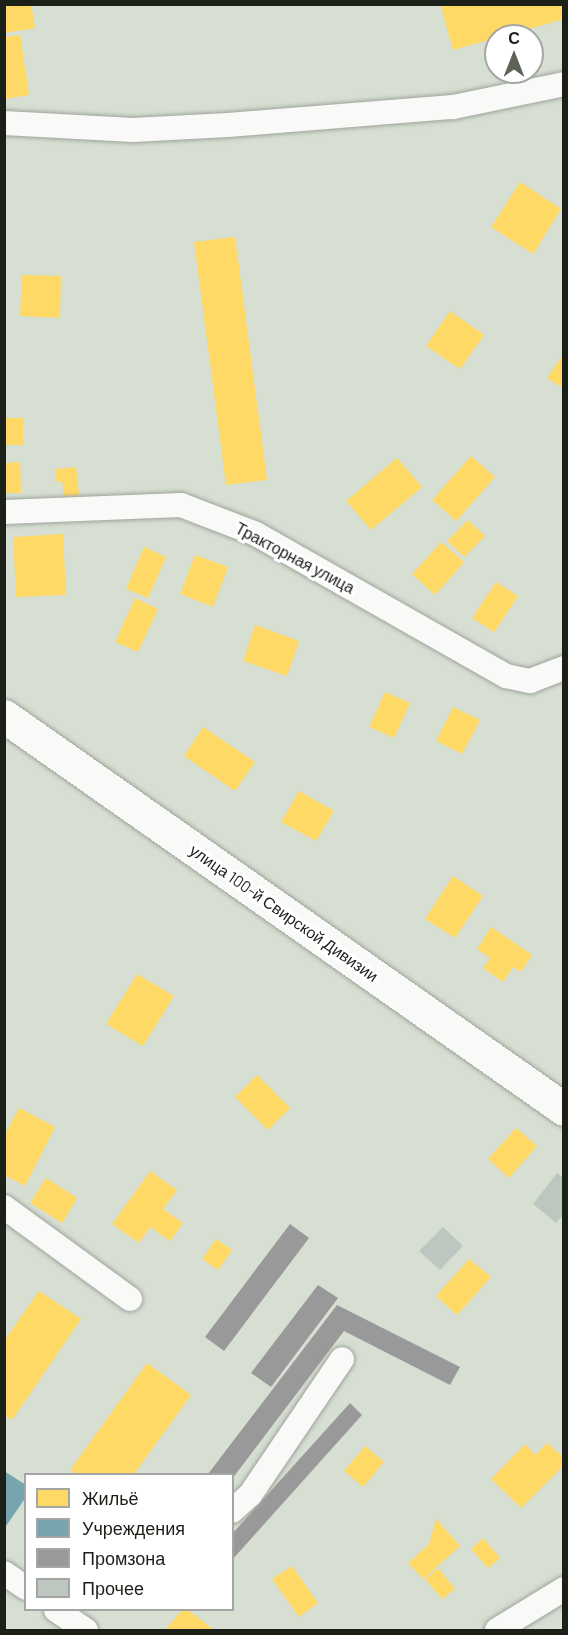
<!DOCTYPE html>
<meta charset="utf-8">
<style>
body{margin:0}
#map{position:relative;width:568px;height:1635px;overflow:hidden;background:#d7dfd3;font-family:Barlow,sans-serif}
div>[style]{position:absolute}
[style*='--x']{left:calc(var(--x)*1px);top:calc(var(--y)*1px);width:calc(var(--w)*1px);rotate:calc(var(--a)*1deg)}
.homes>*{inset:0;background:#ffd966}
.public>*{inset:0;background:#76a5af}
.industry>*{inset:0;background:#999}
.building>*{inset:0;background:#bec7bf}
.roads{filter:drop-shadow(0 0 2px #9ea49b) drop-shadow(0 0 2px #9ea49b)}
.street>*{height:24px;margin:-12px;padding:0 12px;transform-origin:12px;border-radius:12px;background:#f9faf8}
.primary>*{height:33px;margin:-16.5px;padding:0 16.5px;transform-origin:16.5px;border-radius:16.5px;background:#f9faf8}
span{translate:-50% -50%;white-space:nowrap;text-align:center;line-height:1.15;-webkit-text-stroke:6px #fff;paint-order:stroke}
.street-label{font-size:16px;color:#1b2018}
.frame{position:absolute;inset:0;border:6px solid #1b2018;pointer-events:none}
.legend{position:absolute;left:24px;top:1473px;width:210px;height:138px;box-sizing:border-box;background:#fff;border:2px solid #a4a6a3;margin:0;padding:8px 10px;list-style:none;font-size:18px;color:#1b2018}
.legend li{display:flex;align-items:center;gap:12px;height:30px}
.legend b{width:30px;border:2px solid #a4a6a3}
.north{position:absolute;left:484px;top:24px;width:60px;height:60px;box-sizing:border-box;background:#fff;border:2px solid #a4a6a3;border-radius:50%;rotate:0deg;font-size:16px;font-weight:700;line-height:24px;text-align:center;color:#1b2018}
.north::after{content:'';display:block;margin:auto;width:21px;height:27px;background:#5d6359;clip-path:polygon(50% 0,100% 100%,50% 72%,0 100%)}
</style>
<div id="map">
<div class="homes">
<div style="clip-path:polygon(4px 4px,31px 4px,35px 28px,4px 33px)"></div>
<div style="clip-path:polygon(440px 4px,564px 4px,564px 19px,453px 50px)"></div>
<div style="clip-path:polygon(20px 35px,29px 95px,4px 99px,4px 37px)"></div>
<div style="clip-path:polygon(520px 182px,561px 209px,533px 254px,491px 227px)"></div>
<div style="clip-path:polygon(235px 237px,267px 480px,226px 485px,194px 242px)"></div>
<div style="clip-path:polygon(22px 275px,61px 276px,60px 318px,20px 316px)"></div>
<div style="clip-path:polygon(450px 311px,484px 335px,460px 369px,426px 346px)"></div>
<div style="clip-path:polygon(564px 353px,564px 389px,547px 378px)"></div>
<div style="clip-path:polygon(4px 418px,23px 418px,23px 445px,4px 445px)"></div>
<div style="clip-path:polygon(471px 456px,495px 477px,456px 521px,432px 500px)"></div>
<div style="clip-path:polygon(397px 458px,422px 487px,371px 530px,346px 501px)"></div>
<div style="clip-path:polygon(20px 462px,21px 493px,4px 493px,4px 463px)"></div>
<div style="clip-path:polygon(76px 467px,79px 495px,64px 497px,62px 481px,56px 482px,55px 469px)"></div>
<div style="clip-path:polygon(468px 520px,485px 536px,464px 557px,447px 541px)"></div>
<div style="clip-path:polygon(63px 534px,66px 595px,16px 597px,13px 537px)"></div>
<div style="clip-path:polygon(441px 542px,464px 562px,435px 595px,412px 574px)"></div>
<div style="clip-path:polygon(144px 547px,166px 557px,148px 598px,126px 589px)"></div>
<div style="clip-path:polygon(195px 555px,228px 567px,213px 607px,180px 594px)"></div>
<div style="clip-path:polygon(496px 582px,518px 596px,494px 632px,472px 618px)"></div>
<div style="clip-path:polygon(135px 598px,158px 609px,138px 652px,115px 642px)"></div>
<div style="clip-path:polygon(255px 625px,299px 641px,287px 676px,243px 661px)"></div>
<div style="clip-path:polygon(385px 692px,410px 703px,394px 738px,369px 727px)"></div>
<div style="clip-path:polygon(453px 707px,480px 720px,462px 754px,436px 741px)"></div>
<div style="clip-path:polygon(203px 727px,255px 762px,235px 791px,184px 756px)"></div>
<div style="clip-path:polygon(299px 791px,334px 811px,316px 841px,281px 822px)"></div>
<div style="clip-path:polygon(453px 876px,483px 896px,455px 938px,425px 919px)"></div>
<div style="clip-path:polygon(491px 927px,532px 955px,521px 972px,513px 967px,503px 982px,483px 968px,490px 958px,477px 949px)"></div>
<div style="clip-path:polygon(137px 974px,174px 996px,143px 1046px,106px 1024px)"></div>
<div style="clip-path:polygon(257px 1075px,290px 1108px,268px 1130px,235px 1097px)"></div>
<div style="clip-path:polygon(19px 1108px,55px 1127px,25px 1186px,4px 1175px,4px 1136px)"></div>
<div style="clip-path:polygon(516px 1128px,537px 1146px,509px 1178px,488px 1159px)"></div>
<div style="clip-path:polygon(150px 1171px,177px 1190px,163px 1209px,183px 1223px,170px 1241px,150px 1227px,139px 1243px,112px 1224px)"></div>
<div style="clip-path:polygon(46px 1178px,77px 1198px,62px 1223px,30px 1203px)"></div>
<div style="clip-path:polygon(216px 1239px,232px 1250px,218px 1270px,202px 1259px)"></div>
<div style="clip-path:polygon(469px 1259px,491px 1277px,457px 1315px,436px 1296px)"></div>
<div style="clip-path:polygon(39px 1291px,81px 1319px,12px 1420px,4px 1415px,4px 1341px)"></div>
<div style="clip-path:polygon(147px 1363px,191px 1395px,134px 1474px,76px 1474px,70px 1470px)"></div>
<div style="clip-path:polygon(547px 1443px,564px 1458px,564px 1465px,521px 1508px,491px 1479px,525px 1444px,535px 1455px)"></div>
<div style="clip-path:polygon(365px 1446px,384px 1462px,363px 1487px,344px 1471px)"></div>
<div style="clip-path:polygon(436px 1519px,460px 1546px,423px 1579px,408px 1563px,429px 1544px)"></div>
<div style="clip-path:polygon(483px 1538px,500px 1558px,488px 1568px,471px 1549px)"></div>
<div style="clip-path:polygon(292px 1566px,318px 1603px,299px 1617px,272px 1579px)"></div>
<div style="clip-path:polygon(438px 1568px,455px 1589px,442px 1599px,425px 1579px)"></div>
<div style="clip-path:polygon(182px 1610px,188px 1610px,214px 1630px,165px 1630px)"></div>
</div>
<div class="public">
<div style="clip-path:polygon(4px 1471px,26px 1485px,26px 1497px,4px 1529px)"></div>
</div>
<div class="industry">
<div style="clip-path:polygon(290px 1224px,309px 1238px,224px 1351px,205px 1337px)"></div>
<div style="clip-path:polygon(318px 1285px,338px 1298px,271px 1387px,251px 1373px)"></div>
<div style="clip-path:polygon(337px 1305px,460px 1367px,450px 1385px,344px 1331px,232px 1479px,232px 1474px,208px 1474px)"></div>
<div style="clip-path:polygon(350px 1403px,362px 1415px,232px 1560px,232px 1534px)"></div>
</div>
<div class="building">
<div style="clip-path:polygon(557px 1173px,564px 1178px,564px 1214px,556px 1223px,533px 1204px)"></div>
<div style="clip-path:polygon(443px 1227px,463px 1246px,440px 1270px,419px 1251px)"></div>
</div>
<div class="roads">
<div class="street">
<div style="--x:4;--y:123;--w:129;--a:3.1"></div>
<div style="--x:133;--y:130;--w:95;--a:-3"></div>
<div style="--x:228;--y:125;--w:226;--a:-4.6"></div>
<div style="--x:453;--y:107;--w:113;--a:-11.7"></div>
<div style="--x:4;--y:512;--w:177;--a:-2.3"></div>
<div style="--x:181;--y:505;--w:80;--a:21.1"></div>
<div style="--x:256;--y:534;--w:288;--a:29.6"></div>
<div style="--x:506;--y:676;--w:25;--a:12"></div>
<div style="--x:530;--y:681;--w:36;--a:-21"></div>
<div style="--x:4;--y:1207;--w:156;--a:36.1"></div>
<div style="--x:232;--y:1511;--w:24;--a:-42"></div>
<div style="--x:250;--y:1495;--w:164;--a:-55.9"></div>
<div style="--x:4;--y:1573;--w:27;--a:34"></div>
<div style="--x:56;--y:1610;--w:36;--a:34"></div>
<div style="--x:497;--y:1630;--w:79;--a:-31.5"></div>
</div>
<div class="primary">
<div style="--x:4;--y:716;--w:684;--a:35.06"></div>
</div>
</div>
<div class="street-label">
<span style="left:295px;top:558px;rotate:28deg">Тракторная улица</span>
<span style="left:284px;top:913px;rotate:35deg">улица 100-й Свирской Дивизии</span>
</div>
<div class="frame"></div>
<ul class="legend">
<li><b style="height:16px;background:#ffd966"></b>Жильё</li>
<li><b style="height:16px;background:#76a5af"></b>Учреждения</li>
<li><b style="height:16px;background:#999"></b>Промзона</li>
<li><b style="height:16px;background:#bec7bf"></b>Прочее</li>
</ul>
<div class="north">С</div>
</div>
